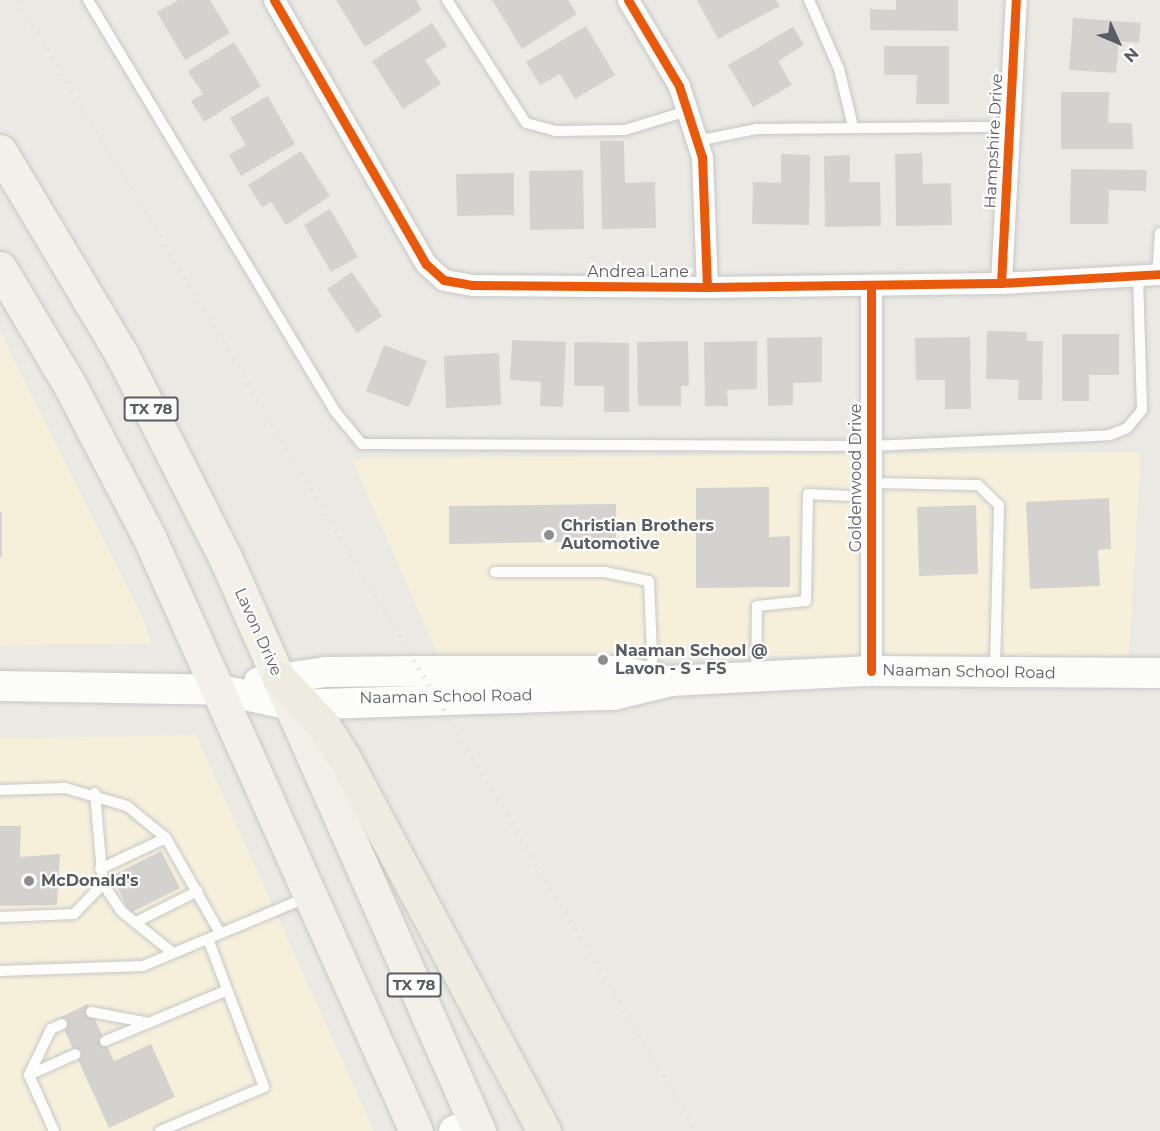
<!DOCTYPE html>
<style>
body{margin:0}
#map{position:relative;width:1160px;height:1131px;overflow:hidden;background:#eae9e4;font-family:Montserrat,sans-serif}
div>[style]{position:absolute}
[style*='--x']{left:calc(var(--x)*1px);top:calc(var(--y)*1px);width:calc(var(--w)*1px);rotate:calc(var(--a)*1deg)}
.commercial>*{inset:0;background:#f6f0db}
.building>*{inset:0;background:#d4d2cf}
.roads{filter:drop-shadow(0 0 2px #c6c7c6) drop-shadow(0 0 2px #c6c7c6)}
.lane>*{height:10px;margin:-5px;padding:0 5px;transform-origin:5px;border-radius:5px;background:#fcfcfb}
.street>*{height:21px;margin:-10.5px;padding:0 10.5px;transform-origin:10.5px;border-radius:10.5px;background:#fcfcfb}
.secondary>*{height:30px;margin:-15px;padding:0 15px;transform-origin:15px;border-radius:15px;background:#fcfcfb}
.primary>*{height:33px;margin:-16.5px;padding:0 16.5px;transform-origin:16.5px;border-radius:16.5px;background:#f2f0e7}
.highway>*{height:33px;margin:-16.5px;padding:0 16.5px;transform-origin:16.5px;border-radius:16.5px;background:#eeebe0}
.rail>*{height:4.5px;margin-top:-2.25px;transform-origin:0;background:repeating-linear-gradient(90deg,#e2e2e2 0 1.5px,transparent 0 9.5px)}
.cycleway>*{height:9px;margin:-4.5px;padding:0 4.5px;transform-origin:4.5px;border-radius:4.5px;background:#e8590c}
.dots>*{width:16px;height:16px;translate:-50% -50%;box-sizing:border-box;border:3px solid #fff;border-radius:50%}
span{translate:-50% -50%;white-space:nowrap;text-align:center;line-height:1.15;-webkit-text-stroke:4.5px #fff;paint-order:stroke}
.shield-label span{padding:2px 4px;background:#fff;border:2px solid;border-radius:4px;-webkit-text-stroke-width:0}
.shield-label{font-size:15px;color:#595d63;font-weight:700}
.street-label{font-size:16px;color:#595d63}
.poi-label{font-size:16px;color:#595d63;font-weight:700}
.left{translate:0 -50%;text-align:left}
.north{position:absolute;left:1088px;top:12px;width:60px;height:60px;-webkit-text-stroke:4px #fff;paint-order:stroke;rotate:134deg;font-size:16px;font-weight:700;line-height:24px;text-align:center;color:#595d63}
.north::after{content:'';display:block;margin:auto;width:21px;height:27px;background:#595d63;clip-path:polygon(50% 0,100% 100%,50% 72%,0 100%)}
</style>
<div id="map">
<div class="commercial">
<div style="clip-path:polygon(0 331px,143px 618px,151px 643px,0 645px)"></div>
<div style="clip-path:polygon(1141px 452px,1129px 656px,438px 655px,352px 459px)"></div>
<div style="clip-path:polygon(196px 735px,374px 1131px,0 1131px,0 739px)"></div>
</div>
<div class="building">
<div style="clip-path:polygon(178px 0,210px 0,230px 33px,185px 60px,157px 12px)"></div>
<div style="clip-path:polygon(336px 0,416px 0,422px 10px,365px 47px)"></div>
<div style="clip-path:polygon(492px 0,568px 0,577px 14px,522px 49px)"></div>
<div style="clip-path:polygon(697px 0,776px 0,780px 6px,718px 39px)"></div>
<div style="clip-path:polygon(896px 0,958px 0,958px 31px,870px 30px,870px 9px,896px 10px)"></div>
<div style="clip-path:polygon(1073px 18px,1141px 23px,1139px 43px,1119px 41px,1116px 73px,1069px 70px)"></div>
<div style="clip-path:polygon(432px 23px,447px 46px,425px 60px,441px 84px,403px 109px,372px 61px)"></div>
<div style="clip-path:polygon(586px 26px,615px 75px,575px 99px,560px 74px,540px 85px,526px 62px)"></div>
<div style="clip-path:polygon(793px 27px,804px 45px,778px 61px,792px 85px,753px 107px,728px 65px)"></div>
<div style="clip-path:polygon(234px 42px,261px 86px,204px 122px,191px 101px,203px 94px,188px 71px)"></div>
<div style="clip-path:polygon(884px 46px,949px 46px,949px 104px,916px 104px,917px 75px,884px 75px)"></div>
<div style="clip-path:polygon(1061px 92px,1109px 92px,1108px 123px,1132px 123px,1133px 149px,1061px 149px)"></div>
<div style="clip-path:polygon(268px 96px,295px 144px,241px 176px,229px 155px,246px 145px,230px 118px)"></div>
<div style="clip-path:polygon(600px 141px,624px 141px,625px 183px,655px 182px,656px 228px,602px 229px)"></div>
<div style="clip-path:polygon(301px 151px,330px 196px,286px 225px,271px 202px,262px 207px,248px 185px)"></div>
<div style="clip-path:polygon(922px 153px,923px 184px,951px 183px,952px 225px,896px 226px,895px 154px)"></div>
<div style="clip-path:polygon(781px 154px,810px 155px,809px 225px,752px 224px,753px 182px,781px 183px)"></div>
<div style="clip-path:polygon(850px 155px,850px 182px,880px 182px,881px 226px,825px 227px,824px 156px)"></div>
<div style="clip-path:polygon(1071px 169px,1147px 170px,1146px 191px,1109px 190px,1108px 224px,1070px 224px)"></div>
<div style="clip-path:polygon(583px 170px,584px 229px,530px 230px,529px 171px)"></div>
<div style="clip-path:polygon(514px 173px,514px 215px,457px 216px,456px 174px)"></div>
<div style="clip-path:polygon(330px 209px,358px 257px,331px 272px,304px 225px)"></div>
<div style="clip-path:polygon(352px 272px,382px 316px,357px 333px,327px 289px)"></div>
<div style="clip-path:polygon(987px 331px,1027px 332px,1027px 341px,1043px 341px,1042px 400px,1018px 400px,1019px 380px,986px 379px)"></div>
<div style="clip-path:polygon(1062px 334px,1119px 334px,1119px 375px,1089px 375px,1089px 401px,1062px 401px)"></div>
<div style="clip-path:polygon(822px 337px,822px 382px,793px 383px,793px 405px,768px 406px,767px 338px)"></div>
<div style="clip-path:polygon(970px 337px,971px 409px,945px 409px,945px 380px,916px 380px,915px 338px)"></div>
<div style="clip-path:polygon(512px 340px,566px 342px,563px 407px,540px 406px,541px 382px,510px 380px)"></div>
<div style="clip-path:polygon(688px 341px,689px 386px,681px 386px,681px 406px,638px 406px,637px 342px)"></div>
<div style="clip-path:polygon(757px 341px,757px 389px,727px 390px,728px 406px,705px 406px,704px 342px)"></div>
<div style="clip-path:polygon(574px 342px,629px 343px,629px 412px,604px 412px,604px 386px,574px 386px)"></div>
<div style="clip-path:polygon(384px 345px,427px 361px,409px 407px,366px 391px)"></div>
<div style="clip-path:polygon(499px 353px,501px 405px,446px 408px,444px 356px)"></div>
<div style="clip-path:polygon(769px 487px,769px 537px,790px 536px,790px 587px,696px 588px,696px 488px)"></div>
<div style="clip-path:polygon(1109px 498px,1111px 549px,1098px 550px,1100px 586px,1030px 589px,1026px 502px)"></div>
<div style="clip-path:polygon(616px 504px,616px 541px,449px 544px,449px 506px)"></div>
<div style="clip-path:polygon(976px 505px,978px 574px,919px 576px,917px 507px)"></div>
<div style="clip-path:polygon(0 512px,2px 512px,2px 557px,0 557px)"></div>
<div style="clip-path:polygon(0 826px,21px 826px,20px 857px,60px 854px,57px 905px,0 906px)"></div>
<div style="clip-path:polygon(161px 851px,180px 888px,130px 913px,112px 876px)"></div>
<div style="clip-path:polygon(88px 1004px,114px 1061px,151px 1044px,175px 1097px,109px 1128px,59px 1018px)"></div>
</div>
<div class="roads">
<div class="lane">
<div style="--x:88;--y:0;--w:478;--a:59"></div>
<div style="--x:334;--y:410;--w:44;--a:50.5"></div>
<div style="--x:362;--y:444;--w:509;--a:0.23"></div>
<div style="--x:871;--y:446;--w:239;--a:-2.6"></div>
<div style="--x:1110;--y:435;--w:18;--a:-22"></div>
<div style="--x:1127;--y:428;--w:23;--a:-50"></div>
<div style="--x:1142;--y:410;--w:135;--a:-91.7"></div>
<div style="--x:447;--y:0;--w:146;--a:57.3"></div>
<div style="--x:526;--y:123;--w:30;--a:15"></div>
<div style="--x:555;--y:131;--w:70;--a:-0.8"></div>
<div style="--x:625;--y:130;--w:65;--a:-17"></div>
<div style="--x:809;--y:0;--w:75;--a:66.5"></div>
<div style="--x:839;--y:69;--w:59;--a:76.2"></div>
<div style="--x:697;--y:141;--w:60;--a:-11.5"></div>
<div style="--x:756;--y:129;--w:253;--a:-0.5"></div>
<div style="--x:1157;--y:274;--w:41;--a:-85.8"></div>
<div style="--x:871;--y:483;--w:107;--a:1.1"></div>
<div style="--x:978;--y:485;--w:29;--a:44"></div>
<div style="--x:999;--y:505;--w:166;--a:91.4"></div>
<div style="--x:495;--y:572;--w:110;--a:0"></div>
<div style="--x:605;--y:572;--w:45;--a:11.6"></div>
<div style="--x:649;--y:581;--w:94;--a:87.6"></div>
<div style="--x:756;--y:675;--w:69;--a:-89.2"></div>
<div style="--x:757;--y:606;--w:49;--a:-5.8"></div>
<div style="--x:806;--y:601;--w:107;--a:-88.9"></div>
<div style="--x:808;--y:494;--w:63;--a:2.7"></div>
<div style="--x:0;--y:790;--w:65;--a:-1.8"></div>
<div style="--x:65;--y:788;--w:65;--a:16.2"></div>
<div style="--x:127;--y:806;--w:50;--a:39.4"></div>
<div style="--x:166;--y:838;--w:109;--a:60.4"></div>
<div style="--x:95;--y:793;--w:91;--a:85"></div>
<div style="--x:103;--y:884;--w:32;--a:56"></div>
<div style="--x:121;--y:911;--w:67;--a:38.9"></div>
<div style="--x:100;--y:869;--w:73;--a:-25.2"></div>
<div style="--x:0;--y:917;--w:74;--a:-2.3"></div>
<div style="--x:74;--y:914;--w:42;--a:-46"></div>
<div style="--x:136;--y:922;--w:69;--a:-26.6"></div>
<div style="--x:0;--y:971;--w:143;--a:-2"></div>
<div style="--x:143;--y:966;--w:179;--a:-22.7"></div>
<div style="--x:91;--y:1012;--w:59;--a:10.7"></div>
<div style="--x:105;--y:1041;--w:130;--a:-22.6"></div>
<div style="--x:29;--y:1075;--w:51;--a:-24.1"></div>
<div style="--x:54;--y:1131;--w:61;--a:-114.1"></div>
<div style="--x:29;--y:1075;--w:51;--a:-64.4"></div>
<div style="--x:51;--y:1029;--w:12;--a:-24"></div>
<div style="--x:160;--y:1131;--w:113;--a:-22.9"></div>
<div style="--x:264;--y:1087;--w:158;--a:-110.7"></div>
</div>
<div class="street">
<div style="--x:274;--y:0;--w:305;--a:60.1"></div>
<div style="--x:426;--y:264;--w:24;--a:42"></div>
<div style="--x:444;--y:280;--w:28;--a:10"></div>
<div style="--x:472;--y:285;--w:235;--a:0.5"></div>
<div style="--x:707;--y:287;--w:294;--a:-0.8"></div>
<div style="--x:1001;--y:283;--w:159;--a:-3.2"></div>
<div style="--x:628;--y:0;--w:100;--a:59.3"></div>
<div style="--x:679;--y:86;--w:75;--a:72.1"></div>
<div style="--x:702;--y:157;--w:130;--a:87.8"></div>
<div style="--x:1001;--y:283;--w:283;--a:-87"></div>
<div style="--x:871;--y:285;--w:386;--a:90"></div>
</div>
<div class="secondary">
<div style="--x:259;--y:682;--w:67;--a:-8.6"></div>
<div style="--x:325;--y:672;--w:94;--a:-0.6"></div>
<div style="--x:419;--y:671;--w:200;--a:0"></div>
<div style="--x:619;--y:671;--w:41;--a:11.3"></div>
<div style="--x:0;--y:686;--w:221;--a:1"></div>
<div style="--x:221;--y:690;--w:72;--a:12.1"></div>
<div style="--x:291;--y:705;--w:323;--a:-1.8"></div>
<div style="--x:614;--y:695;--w:59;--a:-13.8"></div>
<div style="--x:671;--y:681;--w:200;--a:-2.9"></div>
<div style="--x:871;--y:671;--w:289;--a:0.4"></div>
<div style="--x:454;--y:1131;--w:23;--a:-23"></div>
</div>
<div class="primary">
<div style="--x:0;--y:151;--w:238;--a:59.1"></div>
<div style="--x:122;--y:355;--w:227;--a:63"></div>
<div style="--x:225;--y:557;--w:628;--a:66.13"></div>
<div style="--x:0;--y:268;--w:133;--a:59.2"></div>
<div style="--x:68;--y:382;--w:175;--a:62.4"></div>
<div style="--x:149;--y:537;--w:651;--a:65.8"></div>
</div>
<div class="highway">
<div style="--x:279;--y:678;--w:66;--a:46.8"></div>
<div style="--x:324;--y:726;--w:38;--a:58"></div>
<div style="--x:344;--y:758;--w:423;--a:61.8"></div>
</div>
</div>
<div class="rail">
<div style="--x:18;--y:0;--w:1319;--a:59.02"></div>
</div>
<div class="cycleway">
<div style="--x:274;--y:0;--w:305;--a:60.1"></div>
<div style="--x:426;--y:264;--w:24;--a:42"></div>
<div style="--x:444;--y:280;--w:28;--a:10"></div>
<div style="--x:472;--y:285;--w:235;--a:0.5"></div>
<div style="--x:707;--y:287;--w:294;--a:-0.8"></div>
<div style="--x:1001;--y:283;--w:159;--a:-3.2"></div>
<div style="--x:628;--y:0;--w:100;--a:59.3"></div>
<div style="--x:679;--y:86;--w:75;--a:72.1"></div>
<div style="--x:702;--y:157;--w:130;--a:87.8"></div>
<div style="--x:1001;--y:283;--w:283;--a:-87"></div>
<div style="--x:871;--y:285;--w:386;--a:90"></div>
</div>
<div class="dots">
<div style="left:549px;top:535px;background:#8c8e90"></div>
<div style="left:603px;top:660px;background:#8c8e90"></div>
<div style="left:29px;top:881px;background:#8c8e90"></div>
</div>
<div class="shield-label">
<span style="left:151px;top:409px">TX 78</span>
<span style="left:414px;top:985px">TX 78</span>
</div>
<div class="street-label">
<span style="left:994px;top:141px;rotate:-87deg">Hampshire Drive</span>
<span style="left:638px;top:272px">Andrea Lane</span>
<span style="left:856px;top:478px;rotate:-90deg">Goldenwood Drive</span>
<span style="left:258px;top:632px;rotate:66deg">Lavon Drive</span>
<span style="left:969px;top:672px;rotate:1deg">Naaman School Road</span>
<span style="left:446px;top:697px;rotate:-1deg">Naaman School Road</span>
</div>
<div class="poi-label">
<span class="left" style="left:561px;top:535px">Christian Brothers<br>Automotive</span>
<span class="left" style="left:615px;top:660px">Naaman School @<br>Lavon - S - FS</span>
<span class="left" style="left:41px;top:881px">McDonald's</span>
</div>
<div class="north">N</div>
</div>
